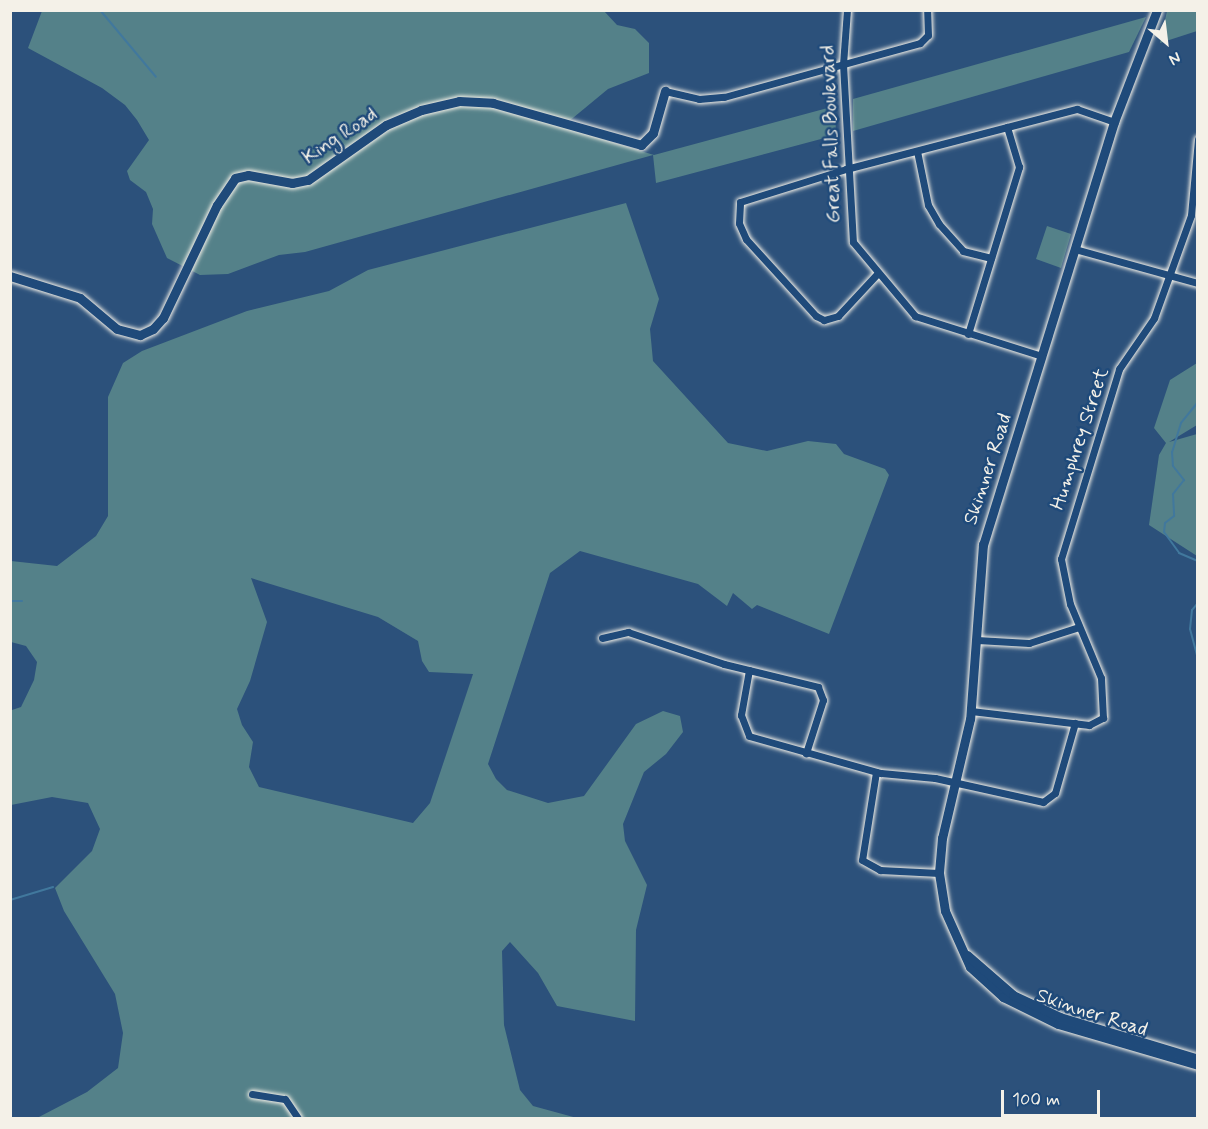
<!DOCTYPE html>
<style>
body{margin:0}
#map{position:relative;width:1208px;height:1129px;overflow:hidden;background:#2c517b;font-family:Mynerve,sans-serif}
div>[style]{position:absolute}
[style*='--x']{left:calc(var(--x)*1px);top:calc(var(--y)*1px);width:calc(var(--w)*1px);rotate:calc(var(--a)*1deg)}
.green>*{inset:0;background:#548189}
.stream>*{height:2px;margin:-1px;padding:0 1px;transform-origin:1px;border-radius:1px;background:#41789d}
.roads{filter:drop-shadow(0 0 2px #f4f1e8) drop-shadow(0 0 2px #f4f1e8)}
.street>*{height:7px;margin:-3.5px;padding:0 3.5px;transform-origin:3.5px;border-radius:3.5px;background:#1f4a7a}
.secondary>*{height:9px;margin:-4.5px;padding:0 4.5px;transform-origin:4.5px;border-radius:4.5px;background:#1f4a7a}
span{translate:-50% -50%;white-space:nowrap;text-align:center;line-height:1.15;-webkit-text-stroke:5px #1f4a7a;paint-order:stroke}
.street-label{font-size:20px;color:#f4f1e8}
.frame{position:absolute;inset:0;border:12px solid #f4f1e8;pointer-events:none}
.north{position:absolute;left:1136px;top:12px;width:60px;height:60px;-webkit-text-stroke:4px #1f4a7a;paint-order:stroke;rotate:152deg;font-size:16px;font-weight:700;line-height:24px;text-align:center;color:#f4f1e8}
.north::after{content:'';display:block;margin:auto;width:21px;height:27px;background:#f4f1e8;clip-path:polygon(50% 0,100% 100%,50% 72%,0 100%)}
.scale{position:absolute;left:1001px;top:1090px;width:99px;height:27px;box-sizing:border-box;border:3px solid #f4f1e8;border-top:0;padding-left:8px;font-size:18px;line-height:21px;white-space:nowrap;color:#f4f1e8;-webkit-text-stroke:4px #1f4a7a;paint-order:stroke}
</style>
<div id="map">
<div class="green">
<div style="clip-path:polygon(42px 11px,604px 11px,617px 25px,635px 29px,649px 43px,649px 73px,608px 89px,562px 127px,654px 155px,835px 106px,836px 135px,656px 183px,653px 155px,305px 252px,279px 255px,228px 274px,200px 275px,167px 258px,152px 224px,153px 209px,146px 192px,130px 180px,127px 171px,149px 140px,137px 120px,125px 105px,102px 88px,28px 48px)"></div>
<div style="clip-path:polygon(1167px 11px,1197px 11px,1197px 31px,1160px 43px)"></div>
<div style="clip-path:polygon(1146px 17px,1129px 52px,853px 131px,853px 99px)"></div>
<div style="clip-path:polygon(evenodd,626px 203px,659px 299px,650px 329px,653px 361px,728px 443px,767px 451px,808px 441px,836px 444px,844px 454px,885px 469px,889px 475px,829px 634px,757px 605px,752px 609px,733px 593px,727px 606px,698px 584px,580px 551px,550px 573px,488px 764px,496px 779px,507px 790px,548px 803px,584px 796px,636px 724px,663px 711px,680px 716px,683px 732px,666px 754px,644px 772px,623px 824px,625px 841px,647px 885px,636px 930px,635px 1021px,557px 1006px,538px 973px,510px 942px,502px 951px,504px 1025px,520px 1090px,533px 1106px,577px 1118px,37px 1118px,87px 1092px,118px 1068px,123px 1033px,115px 994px,64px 911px,55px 888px,92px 851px,100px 829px,88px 803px,52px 797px,11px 805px,12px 710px,21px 707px,34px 680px,37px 662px,26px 646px,11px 642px,11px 561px,57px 566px,96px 536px,108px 516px,108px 397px,123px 363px,142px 351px,247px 311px,329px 291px,368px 270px,626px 203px,251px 578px,378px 617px,418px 641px,422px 661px,429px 672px,473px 674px,430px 803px,413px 823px,259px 787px,249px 767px,253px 742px,242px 725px,237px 709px,250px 681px,267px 622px,251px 578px)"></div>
<div style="clip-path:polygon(1047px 226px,1071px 234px,1061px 268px,1036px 259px)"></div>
<div style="clip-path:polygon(1197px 363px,1197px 425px,1169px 442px,1197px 434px,1197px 556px,1149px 525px,1159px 455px,1166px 443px,1154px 428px,1170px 380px)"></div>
</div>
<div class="stream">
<div style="--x:100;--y:10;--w:87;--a:50.1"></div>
<div style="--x:1198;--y:402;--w:27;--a:129"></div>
<div style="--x:1181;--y:423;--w:30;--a:107"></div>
<div style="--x:1172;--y:452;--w:14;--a:86"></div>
<div style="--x:1173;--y:466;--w:18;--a:52"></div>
<div style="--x:1184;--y:480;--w:18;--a:128"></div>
<div style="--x:1173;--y:494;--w:22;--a:87"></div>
<div style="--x:1174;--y:516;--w:11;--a:142"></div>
<div style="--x:1165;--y:523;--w:9;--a:96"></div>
<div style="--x:1164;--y:532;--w:26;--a:54"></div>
<div style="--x:1179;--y:553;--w:21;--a:23"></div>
<div style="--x:10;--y:601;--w:12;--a:0"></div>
<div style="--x:1198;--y:603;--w:9;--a:131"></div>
<div style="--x:1192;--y:610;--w:19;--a:96"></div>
<div style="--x:1190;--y:629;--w:30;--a:75"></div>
<div style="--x:1198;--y:678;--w:11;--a:90"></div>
<div style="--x:10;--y:900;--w:45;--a:-16.8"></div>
</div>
<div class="roads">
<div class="street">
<div style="--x:847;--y:10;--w:54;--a:94.2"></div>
<div style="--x:843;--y:64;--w:178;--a:86.8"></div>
<div style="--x:853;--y:242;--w:97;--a:50"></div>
<div style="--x:915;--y:316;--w:133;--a:17.5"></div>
<div style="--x:665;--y:91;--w:35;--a:13"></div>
<div style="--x:699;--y:99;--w:25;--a:-5"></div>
<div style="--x:724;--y:97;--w:203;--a:-15.4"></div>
<div style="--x:920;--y:43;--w:11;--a:-45"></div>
<div style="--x:928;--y:35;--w:25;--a:-92"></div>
<div style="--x:917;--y:151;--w:55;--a:78.5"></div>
<div style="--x:928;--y:205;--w:22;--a:60"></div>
<div style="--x:939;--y:224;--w:36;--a:48"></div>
<div style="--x:963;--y:251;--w:29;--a:14"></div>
<div style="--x:1075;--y:249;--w:128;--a:15.5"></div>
<div style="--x:877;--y:274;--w:57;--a:132.9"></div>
<div style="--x:838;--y:316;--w:15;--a:164"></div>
<div style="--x:824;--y:320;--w:9;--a:-153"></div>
<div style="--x:816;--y:316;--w:104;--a:-132.3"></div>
<div style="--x:746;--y:239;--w:17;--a:-114"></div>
<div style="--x:739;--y:223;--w:21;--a:-87"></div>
<div style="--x:740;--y:202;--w:111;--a:-17.3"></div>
<div style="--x:846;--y:169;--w:239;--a:-14.6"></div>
<div style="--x:1077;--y:109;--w:39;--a:19"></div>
<div style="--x:968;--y:334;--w:175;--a:-73"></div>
<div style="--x:1019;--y:167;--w:42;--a:-106.7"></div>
<div style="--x:602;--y:638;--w:27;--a:-13"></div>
<div style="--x:628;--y:632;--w:101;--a:18.4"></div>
<div style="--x:724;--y:664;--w:97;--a:13.7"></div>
<div style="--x:818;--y:687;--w:14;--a:69"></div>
<div style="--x:823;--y:700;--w:56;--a:107.8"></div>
<div style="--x:977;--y:640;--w:52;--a:3.3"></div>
<div style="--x:1029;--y:643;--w:52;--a:-17.7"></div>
<div style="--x:749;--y:670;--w:46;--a:100.1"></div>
<div style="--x:741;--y:715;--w:22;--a:69"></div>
<div style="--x:749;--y:736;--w:137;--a:15.7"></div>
<div style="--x:881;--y:773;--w:54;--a:5.3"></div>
<div style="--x:935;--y:778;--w:111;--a:12.5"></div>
<div style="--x:1043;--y:802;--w:15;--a:-37"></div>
<div style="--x:1055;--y:793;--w:73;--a:-74.1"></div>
<div style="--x:971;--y:711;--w:119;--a:6.8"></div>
<div style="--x:1089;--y:725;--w:16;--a:-27"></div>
<div style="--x:1103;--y:718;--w:40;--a:-92.9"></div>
<div style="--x:1101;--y:678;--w:80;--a:-112.7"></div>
<div style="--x:1070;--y:604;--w:46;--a:-101.3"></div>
<div style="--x:1061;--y:559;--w:199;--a:-73"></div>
<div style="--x:1119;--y:369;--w:62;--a:-55.5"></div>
<div style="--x:1154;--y:318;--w:109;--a:-70.2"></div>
<div style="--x:1191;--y:215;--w:76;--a:-84.7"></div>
<div style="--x:876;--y:772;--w:89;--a:99"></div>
<div style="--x:862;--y:860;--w:21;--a:29"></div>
<div style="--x:880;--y:870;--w:59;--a:2.9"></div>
<div style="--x:252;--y:1094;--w:33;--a:9"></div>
<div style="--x:285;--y:1099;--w:23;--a:56"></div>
</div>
<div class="secondary">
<div style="--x:1157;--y:10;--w:120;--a:111"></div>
<div style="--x:1114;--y:122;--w:442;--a:107.2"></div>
<div style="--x:983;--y:544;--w:175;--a:94.2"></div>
<div style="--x:970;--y:719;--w:122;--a:103.2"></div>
<div style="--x:942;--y:838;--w:35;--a:95"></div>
<div style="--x:939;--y:873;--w:38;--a:81"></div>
<div style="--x:945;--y:911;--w:61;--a:65.9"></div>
<div style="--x:970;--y:967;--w:45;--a:42.3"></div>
<div style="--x:1003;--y:997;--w:61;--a:26.1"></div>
<div style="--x:1058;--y:1024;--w:146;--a:16.3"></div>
<div style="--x:10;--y:276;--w:73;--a:17.4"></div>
<div style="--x:80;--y:298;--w:48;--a:40"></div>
<div style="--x:117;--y:329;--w:24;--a:15"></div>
<div style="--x:140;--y:335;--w:14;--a:-25"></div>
<div style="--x:153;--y:329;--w:15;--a:-48"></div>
<div style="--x:163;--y:318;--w:125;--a:-64.5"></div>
<div style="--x:217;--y:205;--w:32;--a:-56"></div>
<div style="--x:235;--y:178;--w:13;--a:-13"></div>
<div style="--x:248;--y:175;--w:45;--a:10.3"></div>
<div style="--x:292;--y:183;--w:16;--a:-11"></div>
<div style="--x:308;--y:180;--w:95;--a:-35.2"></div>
<div style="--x:386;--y:125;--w:38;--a:-23"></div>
<div style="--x:421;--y:110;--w:39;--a:-13"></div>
<div style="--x:459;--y:101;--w:34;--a:3"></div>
<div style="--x:493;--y:103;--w:154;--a:15.8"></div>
<div style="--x:641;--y:145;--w:17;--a:-45"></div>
<div style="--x:653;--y:133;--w:44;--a:-74.1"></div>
<div style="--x:967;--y:955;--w:61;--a:41"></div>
<div style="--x:1013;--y:995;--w:52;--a:25.1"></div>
<div style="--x:1060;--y:1017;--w:144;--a:16.9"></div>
</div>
</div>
<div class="street-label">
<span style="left:831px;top:134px;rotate:-92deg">Great Falls Boulevard</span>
<span style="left:340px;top:136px;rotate:-34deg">King Road</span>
<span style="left:1080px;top:439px;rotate:-72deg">Humphrey Street</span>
<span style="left:988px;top:469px;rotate:-72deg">Skinner Road</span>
<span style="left:1092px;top:1013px;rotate:18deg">Skinner Road</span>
</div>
<div class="frame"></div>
<div class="north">N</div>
<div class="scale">100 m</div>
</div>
